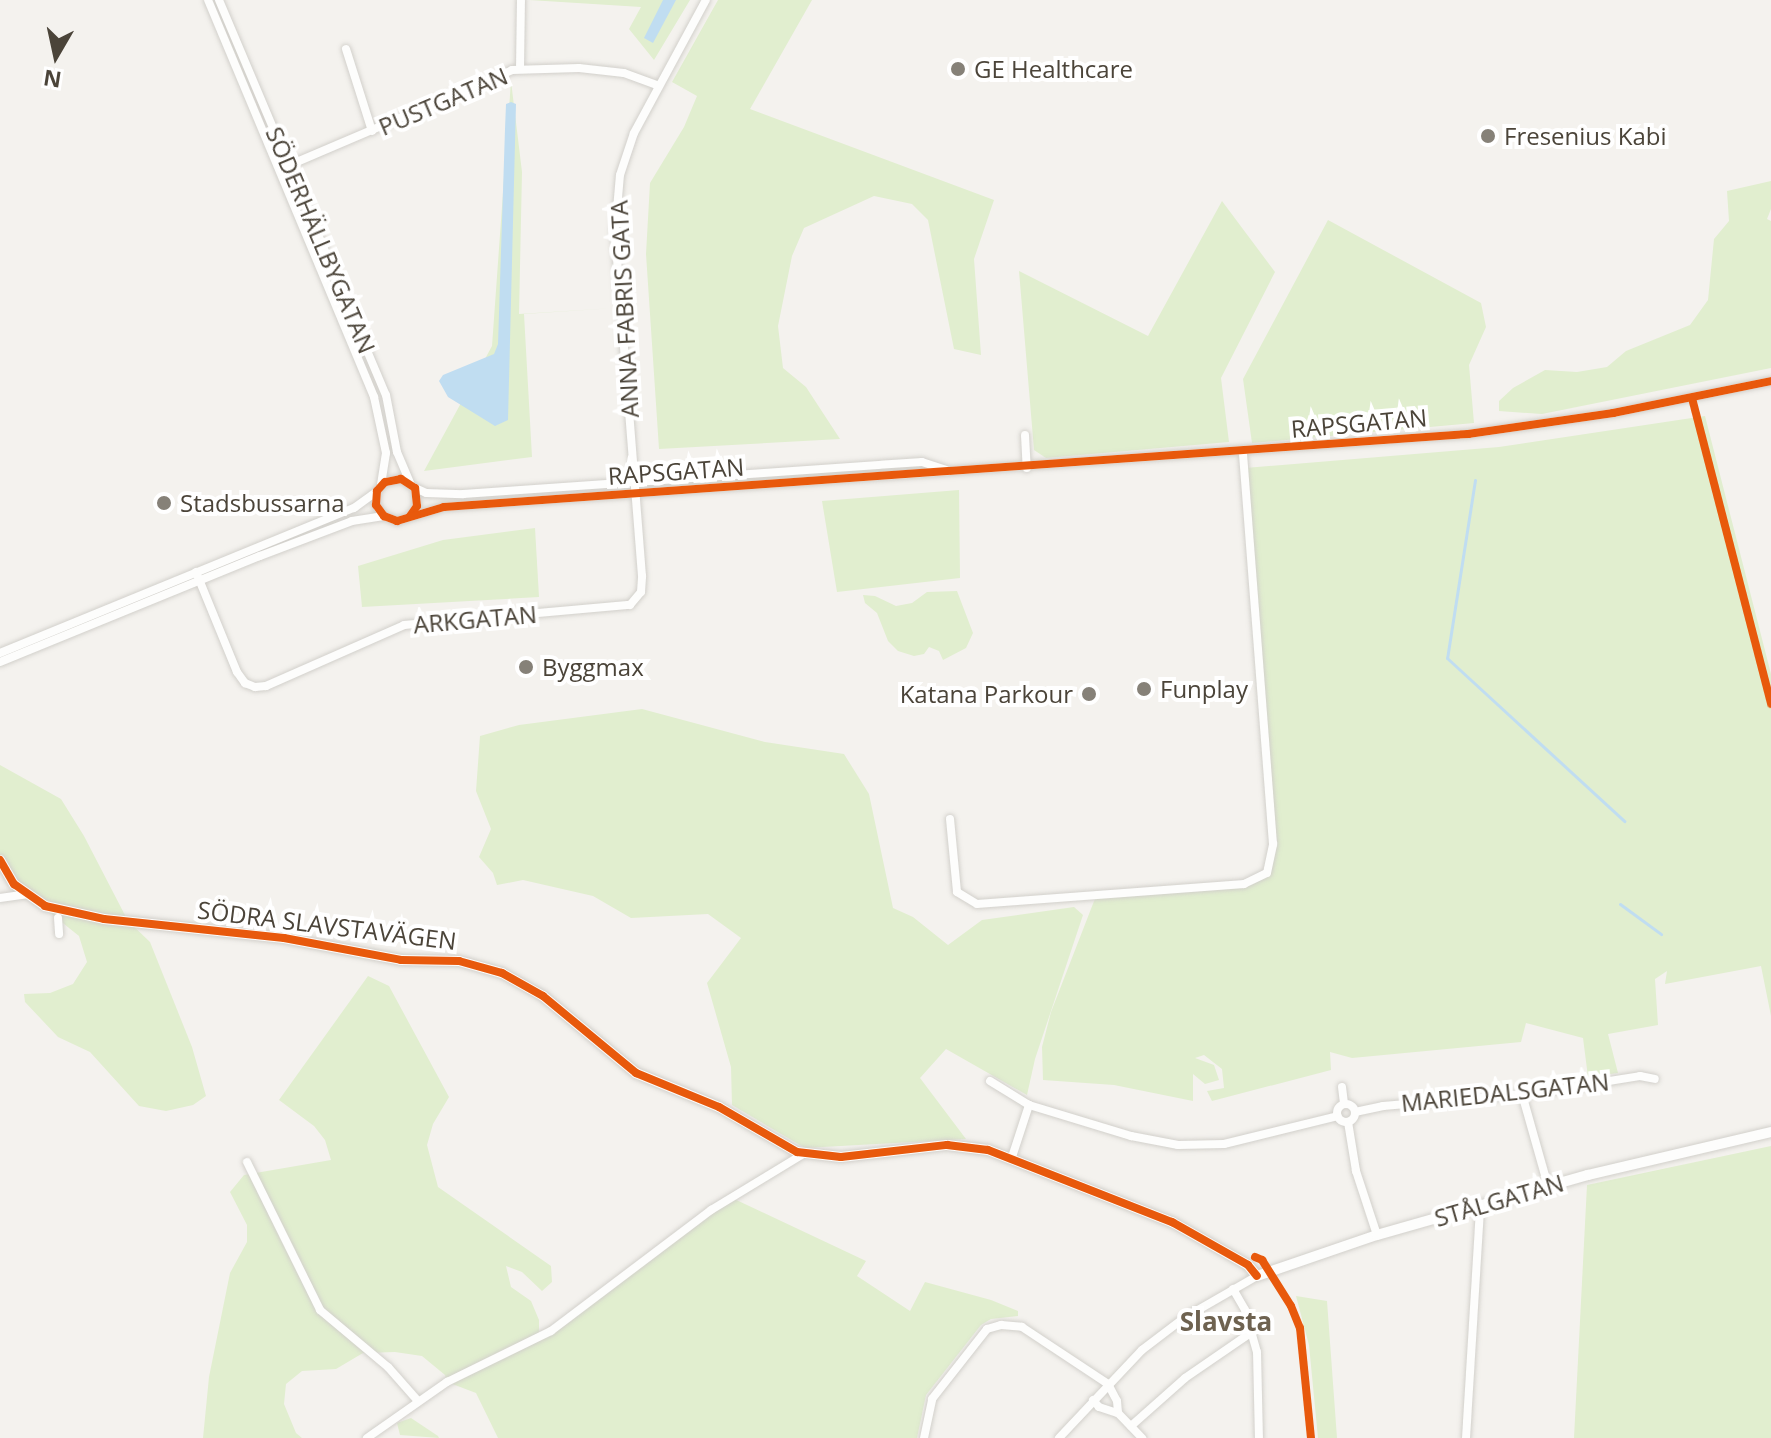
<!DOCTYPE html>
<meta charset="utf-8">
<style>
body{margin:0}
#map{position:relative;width:1771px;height:1438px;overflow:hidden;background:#f4f2ee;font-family:"Open Sans",sans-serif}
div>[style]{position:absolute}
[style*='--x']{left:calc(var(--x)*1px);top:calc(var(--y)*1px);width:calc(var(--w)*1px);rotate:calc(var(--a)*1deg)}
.green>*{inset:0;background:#e1eecf}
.water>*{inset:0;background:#c0ddf1}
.stream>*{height:3px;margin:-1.5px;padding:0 1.5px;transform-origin:1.5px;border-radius:1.5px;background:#c0ddf1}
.roads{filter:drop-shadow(0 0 2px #d2d0cb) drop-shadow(0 0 2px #d2d0cb)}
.minor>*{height:8px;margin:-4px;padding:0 4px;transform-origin:4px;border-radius:4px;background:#fdfdfc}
.minor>.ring{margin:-4px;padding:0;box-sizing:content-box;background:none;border:8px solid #fdfdfc;border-radius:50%}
.tertiary>*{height:10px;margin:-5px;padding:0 5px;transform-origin:5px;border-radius:5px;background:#fdfdfc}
.cycleway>*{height:8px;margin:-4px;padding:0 4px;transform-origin:4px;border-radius:4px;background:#e8590c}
.dots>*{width:22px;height:22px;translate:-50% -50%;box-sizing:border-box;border:4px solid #fff;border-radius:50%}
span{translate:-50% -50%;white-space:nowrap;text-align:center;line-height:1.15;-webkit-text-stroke:8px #fff;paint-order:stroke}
.poi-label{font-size:24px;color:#4b4439}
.left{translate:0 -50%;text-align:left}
.right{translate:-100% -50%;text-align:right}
.street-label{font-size:24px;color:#4b4439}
.neighbourhood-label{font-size:26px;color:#6e6250;font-weight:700}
.north{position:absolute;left:16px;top:16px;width:80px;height:80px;-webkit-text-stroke:6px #fff;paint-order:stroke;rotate:189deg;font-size:22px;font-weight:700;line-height:32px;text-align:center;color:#4b4439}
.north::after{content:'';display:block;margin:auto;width:28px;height:36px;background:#4b4439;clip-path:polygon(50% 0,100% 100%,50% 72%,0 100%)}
</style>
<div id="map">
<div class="green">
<div style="clip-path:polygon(529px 0,690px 0,654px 60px,629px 29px,641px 7px)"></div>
<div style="clip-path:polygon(718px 0,812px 0,750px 109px,994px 200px,974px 259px,981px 355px,954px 349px,928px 220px,912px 204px,874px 196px,804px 228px,792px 256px,778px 326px,783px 368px,806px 387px,840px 439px,659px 449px,646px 254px,650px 183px,684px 127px,697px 96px,672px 82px)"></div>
<div style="clip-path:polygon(511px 81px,522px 172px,519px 314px,615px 308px,524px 314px,532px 457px,424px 471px,492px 346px)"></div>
<div style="clip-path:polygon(1771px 181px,1771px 209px,1767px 219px,1771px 221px,1771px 368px,1542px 414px,1499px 411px,1499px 401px,1513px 388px,1545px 370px,1577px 372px,1607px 367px,1626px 351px,1690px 325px,1708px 300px,1714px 239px,1729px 221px,1727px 191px)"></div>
<div style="clip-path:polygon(1222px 201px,1275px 272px,1221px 378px,1229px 442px,1046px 458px,1034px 450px,1019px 271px,1148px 336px)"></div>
<div style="clip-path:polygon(1328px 220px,1481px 303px,1486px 327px,1469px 365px,1474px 423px,1252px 443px,1243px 379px)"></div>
<div style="clip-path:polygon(1705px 416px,1771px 674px,1771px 1016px,1761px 966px,1665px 984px,1667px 971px,1655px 979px,1658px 1025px,1608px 1034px,1618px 1073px,1588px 1077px,1583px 1038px,1526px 1023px,1521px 1042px,1352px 1058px,1330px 1052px,1331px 1070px,1212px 1101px,1207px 1091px,1224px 1088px,1222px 1069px,1204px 1055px,1195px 1058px,1214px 1065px,1219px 1080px,1205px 1084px,1193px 1074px,1193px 1101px,1114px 1085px,1043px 1080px,1042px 1047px,1051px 1012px,1096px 896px,1244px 884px,1267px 873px,1273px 844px,1245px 468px,1499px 447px)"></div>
<div style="clip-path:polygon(959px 490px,960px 578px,837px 592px,822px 501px)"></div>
<div style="clip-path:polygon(535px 528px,539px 597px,362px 607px,358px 566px,443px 540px)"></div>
<div style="clip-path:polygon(957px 591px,973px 633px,966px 648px,943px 660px,939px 651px,929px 647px,924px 654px,914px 656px,898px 651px,888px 641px,877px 613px,865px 603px,863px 595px,875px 596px,896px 606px,912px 603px,927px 592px)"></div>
<div style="clip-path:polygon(642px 709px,765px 742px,844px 754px,869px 794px,893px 908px,913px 917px,948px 945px,982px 920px,1074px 907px,1083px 915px,1035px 1059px,1027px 1095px,946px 1049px,920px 1078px,966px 1139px,805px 1148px,732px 1105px,731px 1067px,707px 983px,741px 938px,708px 914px,631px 918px,593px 896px,523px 880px,497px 885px,493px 873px,479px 857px,491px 829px,476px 791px,480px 736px,519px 725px)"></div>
<div style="clip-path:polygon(0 765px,61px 799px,84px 836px,128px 921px,150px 942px,192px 1047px,206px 1096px,193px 1105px,166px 1111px,139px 1106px,90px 1052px,58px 1037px,25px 1002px,24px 994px,50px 993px,73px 984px,87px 962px,79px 936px,14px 884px,0 860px)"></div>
<div style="clip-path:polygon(368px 976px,389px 986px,449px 1097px,433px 1124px,427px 1145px,438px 1187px,551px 1266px,552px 1282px,542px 1291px,522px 1272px,506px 1266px,511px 1287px,531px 1301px,539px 1320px,539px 1335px,730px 1197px,866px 1261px,857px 1276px,910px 1311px,925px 1282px,991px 1300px,1018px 1311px,1018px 1316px,991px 1319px,981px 1325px,926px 1395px,917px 1438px,498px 1438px,476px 1393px,447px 1382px,445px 1375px,422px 1356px,395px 1352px,363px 1353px,336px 1369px,302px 1371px,286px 1384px,284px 1404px,296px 1433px,302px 1438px,203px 1438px,209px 1377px,230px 1273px,247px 1242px,247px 1225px,230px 1192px,244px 1175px,331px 1160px,325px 1140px,314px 1126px,279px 1100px)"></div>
<div style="clip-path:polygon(1771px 1146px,1771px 1438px,1574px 1438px,1587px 1185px)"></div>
<div style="clip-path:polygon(1296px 1296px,1327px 1301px,1337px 1438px,1318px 1438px,1309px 1345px)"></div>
<div style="clip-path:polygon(411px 1418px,438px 1436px,439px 1438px,400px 1435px,397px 1423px)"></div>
</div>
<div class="water">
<div style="clip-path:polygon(663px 0,676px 0,653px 43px,644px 38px)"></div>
<div style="clip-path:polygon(511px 102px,516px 104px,508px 420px,495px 426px,448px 397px,439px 381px,443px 375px,494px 354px,498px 344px,505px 129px,506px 104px)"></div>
</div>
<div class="stream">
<div style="--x:1475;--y:480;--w:180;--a:98.9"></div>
<div style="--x:1447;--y:658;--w:241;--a:42.6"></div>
<div style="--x:1620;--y:904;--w:51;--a:36.2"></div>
</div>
<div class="roads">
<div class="minor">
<div style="--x:208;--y:0;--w:430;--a:67.3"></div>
<div style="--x:374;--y:397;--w:57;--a:77.9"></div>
<div style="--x:386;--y:453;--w:32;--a:99"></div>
<div style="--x:219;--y:0;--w:429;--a:67.1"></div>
<div style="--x:386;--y:395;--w:58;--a:79.1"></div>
<div style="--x:397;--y:452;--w:34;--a:67"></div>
<div style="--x:346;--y:49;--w:86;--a:72.4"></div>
<div style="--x:520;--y:69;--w:69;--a:-89.2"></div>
<div style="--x:285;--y:167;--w:247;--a:-23.1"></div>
<div style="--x:512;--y:70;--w:67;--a:-1.7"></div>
<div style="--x:579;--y:68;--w:45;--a:6.3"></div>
<div style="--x:624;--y:73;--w:37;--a:20"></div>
<div style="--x:1025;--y:435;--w:33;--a:87"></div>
<div style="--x:415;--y:488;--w:12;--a:24"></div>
<div style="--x:426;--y:493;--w:37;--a:2"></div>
<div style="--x:463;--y:494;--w:460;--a:-4"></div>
<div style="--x:922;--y:462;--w:25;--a:18"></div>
<div style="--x:410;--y:516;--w:12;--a:-55"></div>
<div style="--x:417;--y:506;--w:18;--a:-96"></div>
<div style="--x:415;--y:488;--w:17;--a:-147"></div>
<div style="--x:401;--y:479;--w:16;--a:169"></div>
<div style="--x:385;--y:482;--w:12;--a:132"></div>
<div style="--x:377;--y:491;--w:14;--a:94"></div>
<div style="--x:376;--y:505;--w:14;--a:54"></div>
<div style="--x:384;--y:516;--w:14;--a:21"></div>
<div style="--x:397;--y:521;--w:49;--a:-16.6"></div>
<div style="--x:444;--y:507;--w:1027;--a:-4.08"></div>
<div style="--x:1468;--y:434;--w:147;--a:-8.2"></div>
<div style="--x:1613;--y:413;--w:161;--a:-11.4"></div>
<div style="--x:196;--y:572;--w:108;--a:67.7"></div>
<div style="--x:237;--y:672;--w:14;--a:54"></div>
<div style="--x:245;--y:683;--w:11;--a:22"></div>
<div style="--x:255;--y:687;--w:11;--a:-5"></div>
<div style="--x:266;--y:686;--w:151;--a:-23.8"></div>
<div style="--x:404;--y:625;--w:227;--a:-5.1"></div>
<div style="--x:630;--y:605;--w:17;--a:-50"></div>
<div style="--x:641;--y:592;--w:16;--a:-86"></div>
<div style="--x:642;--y:576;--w:345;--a:-94.5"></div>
<div style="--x:615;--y:232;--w:57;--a:-85"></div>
<div style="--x:620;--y:175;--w:44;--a:-71.6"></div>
<div style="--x:634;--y:133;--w:151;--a:-61.6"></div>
<div style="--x:0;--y:653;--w:383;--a:-22.3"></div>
<div style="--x:354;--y:508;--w:27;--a:-36"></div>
<div style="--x:0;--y:662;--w:281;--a:-22.2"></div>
<div style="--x:260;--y:556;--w:98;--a:-20.8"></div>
<div style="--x:352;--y:521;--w:32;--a:-9"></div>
<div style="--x:950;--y:819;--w:73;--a:84.5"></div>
<div style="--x:957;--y:892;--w:23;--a:31"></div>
<div style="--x:977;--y:904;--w:268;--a:-4.3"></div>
<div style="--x:1244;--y:884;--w:25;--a:-26"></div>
<div style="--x:1267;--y:873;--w:30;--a:-78"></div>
<div style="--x:1273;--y:844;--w:393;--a:-94.4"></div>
<div style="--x:0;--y:898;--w:27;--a:-8"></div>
<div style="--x:58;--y:918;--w:16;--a:86"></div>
<div style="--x:990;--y:1081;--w:46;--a:31.6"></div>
<div style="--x:1029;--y:1105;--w:107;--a:16.9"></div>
<div style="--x:1131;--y:1136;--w:48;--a:10.8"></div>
<div style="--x:1178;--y:1145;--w:46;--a:-1.2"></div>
<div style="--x:1224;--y:1144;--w:117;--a:-13.8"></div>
<div style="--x:1342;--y:1087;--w:17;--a:83"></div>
<div style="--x:1522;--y:1094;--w:96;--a:74.2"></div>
<div class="ring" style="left:1337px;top:1104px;width:10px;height:10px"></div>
<div style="--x:1355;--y:1112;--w:29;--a:-12"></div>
<div style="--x:1383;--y:1106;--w:152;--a:-4.9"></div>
<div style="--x:1534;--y:1093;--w:107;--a:-9.1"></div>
<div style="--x:1640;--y:1076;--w:15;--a:11"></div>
<div style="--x:1348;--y:1122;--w:50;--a:80.7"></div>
<div style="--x:1356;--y:1171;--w:67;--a:71.8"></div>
<div style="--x:1012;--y:1157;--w:55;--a:-71.9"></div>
<div style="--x:247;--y:1162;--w:165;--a:63.7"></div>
<div style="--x:320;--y:1310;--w:89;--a:40"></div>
<div style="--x:388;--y:1367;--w:45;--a:48.6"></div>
<div style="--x:1233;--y:1289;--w:24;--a:60"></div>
<div style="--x:1245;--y:1310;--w:44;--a:74.1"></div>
<div style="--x:1257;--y:1352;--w:86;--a:88.7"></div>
<div style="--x:1093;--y:1400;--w:9;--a:49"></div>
<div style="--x:1099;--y:1407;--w:20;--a:18"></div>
<div style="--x:1118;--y:1413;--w:35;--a:46"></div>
<div style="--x:1131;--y:1426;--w:72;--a:-41.6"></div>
<div style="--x:1185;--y:1378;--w:81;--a:-34.5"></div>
<div style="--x:367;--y:1438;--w:98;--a:-35"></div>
<div style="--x:447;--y:1382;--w:116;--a:-26.1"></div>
<div style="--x:551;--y:1331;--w:201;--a:-37.1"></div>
<div style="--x:711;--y:1210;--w:108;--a:-31.3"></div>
<div style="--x:924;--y:1438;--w:40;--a:-78"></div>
<div style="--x:932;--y:1399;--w:89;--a:-51.8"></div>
<div style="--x:987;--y:1329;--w:15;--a:-16"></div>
<div style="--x:1001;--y:1325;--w:21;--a:5"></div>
<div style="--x:1022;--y:1327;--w:103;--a:33.5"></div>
<div style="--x:1108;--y:1384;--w:19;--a:62"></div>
<div style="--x:1117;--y:1401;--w:12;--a:85"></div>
<div style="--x:1059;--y:1438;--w:121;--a:-46.7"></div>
<div style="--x:1142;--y:1350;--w:53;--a:-37.3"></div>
<div style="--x:1184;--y:1318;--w:84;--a:-29.9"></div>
<div style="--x:1466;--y:1438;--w:232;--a:-86.5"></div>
</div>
<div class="tertiary">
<div style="--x:0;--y:860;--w:28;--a:60"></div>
<div style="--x:14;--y:884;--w:38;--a:35"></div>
<div style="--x:45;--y:906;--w:60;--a:12.4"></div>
<div style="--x:104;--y:919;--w:181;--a:6"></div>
<div style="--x:284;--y:938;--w:119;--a:10.6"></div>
<div style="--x:401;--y:960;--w:58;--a:1"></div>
<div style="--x:459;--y:961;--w:45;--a:15.6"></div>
<div style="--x:502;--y:973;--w:47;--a:29.3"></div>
<div style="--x:543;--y:996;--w:121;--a:39.6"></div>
<div style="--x:636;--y:1073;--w:90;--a:22.3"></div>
<div style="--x:719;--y:1107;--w:90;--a:30"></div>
<div style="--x:797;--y:1152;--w:44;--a:6.5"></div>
<div style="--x:841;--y:1157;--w:107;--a:-6.5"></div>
<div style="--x:947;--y:1145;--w:41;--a:7"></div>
<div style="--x:988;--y:1150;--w:198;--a:21.4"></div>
<div style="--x:1172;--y:1222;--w:87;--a:29.5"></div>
<div style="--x:1248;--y:1265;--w:14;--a:51"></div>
<div style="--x:1257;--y:1276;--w:127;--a:-18.9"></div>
<div style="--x:1377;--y:1235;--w:219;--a:-15.9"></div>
<div style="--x:1588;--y:1175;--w:188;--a:-13.2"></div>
</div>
</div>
<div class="cycleway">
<div style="--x:1692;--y:398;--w:316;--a:75.5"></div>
<div style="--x:410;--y:516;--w:12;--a:-55"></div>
<div style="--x:417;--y:506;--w:18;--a:-96"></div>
<div style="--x:415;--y:488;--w:17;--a:-147"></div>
<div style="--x:401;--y:479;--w:16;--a:169"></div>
<div style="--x:385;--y:482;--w:12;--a:132"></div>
<div style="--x:377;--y:491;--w:14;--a:94"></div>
<div style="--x:376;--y:505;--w:14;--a:54"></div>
<div style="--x:384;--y:516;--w:14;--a:21"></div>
<div style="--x:397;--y:521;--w:49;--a:-16.6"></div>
<div style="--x:444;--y:507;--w:1027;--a:-4.08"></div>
<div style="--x:1468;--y:434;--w:147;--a:-8.2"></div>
<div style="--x:1613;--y:413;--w:161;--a:-11.4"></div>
<div style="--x:0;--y:860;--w:28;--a:60"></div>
<div style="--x:14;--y:884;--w:38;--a:35"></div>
<div style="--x:45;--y:906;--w:60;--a:12.4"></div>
<div style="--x:104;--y:919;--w:181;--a:6"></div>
<div style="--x:284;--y:938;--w:119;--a:10.6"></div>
<div style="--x:401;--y:960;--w:58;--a:1"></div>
<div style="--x:459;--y:961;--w:45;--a:15.6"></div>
<div style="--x:502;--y:973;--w:47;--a:29.3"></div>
<div style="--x:543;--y:996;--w:121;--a:39.6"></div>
<div style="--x:636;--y:1073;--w:90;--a:22.3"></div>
<div style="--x:719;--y:1107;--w:90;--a:30"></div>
<div style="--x:797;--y:1152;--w:44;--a:6.5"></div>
<div style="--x:841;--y:1157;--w:107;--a:-6.5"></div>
<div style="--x:947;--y:1145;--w:41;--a:7"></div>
<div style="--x:988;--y:1150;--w:198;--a:21.4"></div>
<div style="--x:1172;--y:1222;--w:87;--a:29.5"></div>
<div style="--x:1248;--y:1265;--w:14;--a:51"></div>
<div style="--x:1255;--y:1257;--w:8;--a:23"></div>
<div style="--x:1262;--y:1260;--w:54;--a:57.8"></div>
<div style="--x:1291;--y:1306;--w:24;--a:68"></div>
<div style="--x:1300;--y:1328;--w:111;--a:84.3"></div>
</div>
<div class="dots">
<div style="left:958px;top:69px;background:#868178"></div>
<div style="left:1488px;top:136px;background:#868178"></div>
<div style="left:164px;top:503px;background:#868178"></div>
<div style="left:526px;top:667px;background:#868178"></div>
<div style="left:1144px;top:689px;background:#868178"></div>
<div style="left:1089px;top:694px;background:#868178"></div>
</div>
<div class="poi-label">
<span class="left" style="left:974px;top:69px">GE Healthcare</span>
<span class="left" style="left:1504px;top:136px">Fresenius Kabi</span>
<span class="left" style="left:180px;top:503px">Stadsbussarna</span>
<span class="left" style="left:542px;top:667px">Byggmax</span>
<span class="left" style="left:1160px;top:689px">Funplay</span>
<span class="right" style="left:1073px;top:694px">Katana Parkour</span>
</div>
<div class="street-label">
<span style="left:443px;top:101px;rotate:-23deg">PUSTGATAN</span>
<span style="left:321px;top:240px;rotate:67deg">SÖDERHÄLLBYGATAN</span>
<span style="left:624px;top:309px;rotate:-93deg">ANNA FABRIS GATA</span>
<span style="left:1359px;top:423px;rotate:-5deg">RAPSGATAN</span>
<span style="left:676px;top:471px;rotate:-4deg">RAPSGATAN</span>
<span style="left:475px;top:619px;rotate:-5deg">ARKGATAN</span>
<span style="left:327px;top:925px;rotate:7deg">SÖDRA SLAVSTAVÄGEN</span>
<span style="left:1505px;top:1092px;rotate:-6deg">MARIEDALSGATAN</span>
<span style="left:1499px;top:1200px;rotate:-16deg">STÅLGATAN</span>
</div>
<div class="neighbourhood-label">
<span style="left:1226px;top:1322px">Slavsta</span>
</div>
<div class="north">N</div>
</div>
